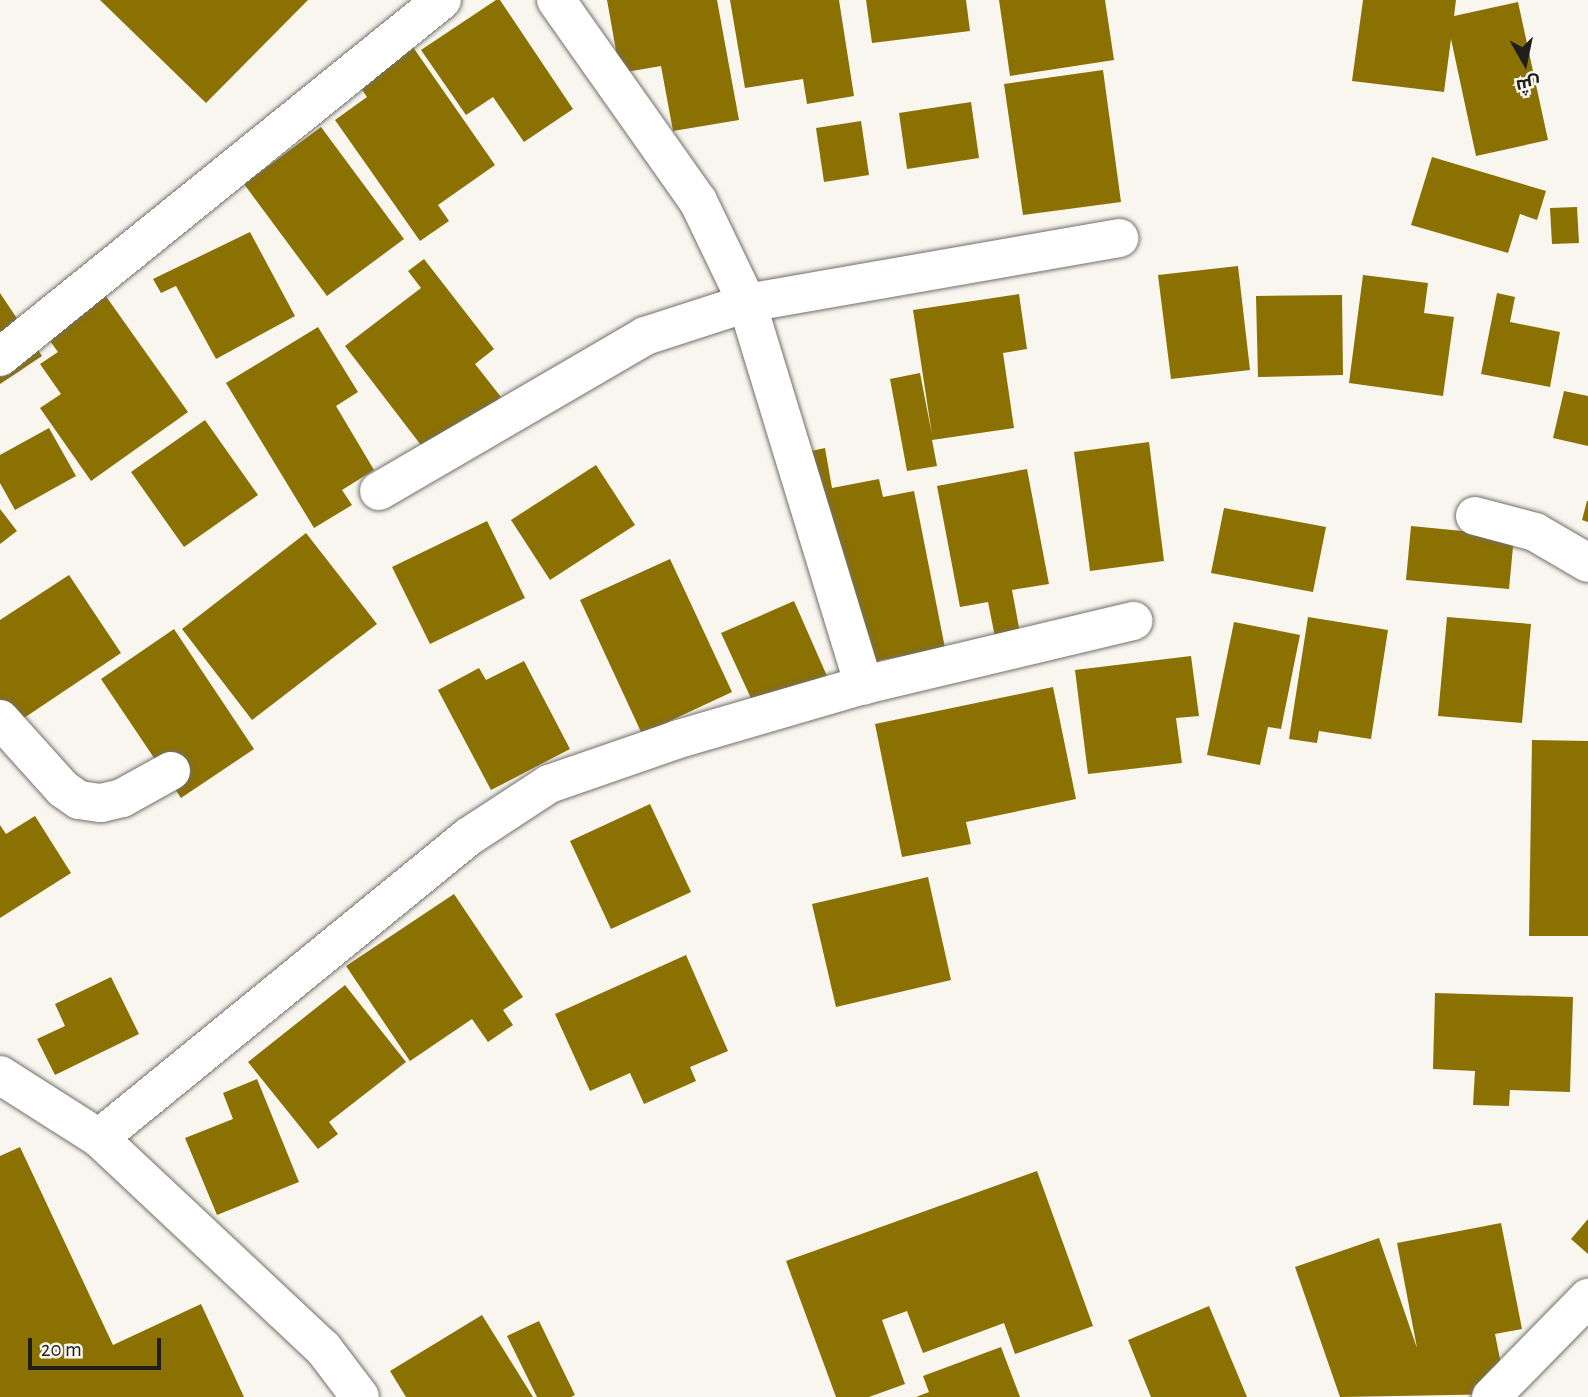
<!DOCTYPE html>
<meta charset="utf-8">
<style>
body{margin:0}
#map{position:relative;width:1588px;height:1397px;overflow:hidden;background:#f8f6ef;font-family:"Alegreya Sans",Cairo,sans-serif}
div>[style]{position:absolute}
[style*='--x']{left:calc(var(--x)*1px);top:calc(var(--y)*1px);width:calc(var(--w)*1px);rotate:calc(var(--a)*1deg)}
.building>*{inset:0;background:#8b7002}
.roads{filter:drop-shadow(0 0 2px #72706a) drop-shadow(0 0 2px #72706a)}
.minor>*{height:38px;margin:-19px;padding:0 19px;transform-origin:19px;border-radius:19px;background:#fff}
span{translate:-50% -50%;white-space:nowrap;text-align:center;line-height:1.15;-webkit-text-stroke:6px #f8f6ef;paint-order:stroke}
.north{position:absolute;left:1490px;top:28px;width:70px;height:70px;-webkit-text-stroke:5px #f8f6ef;paint-order:stroke;rotate:171deg;font-size:19px;font-weight:700;line-height:28px;text-align:center;color:#1f1e1c}
.north::after{content:'';display:block;margin:auto;width:24px;height:32px;background:#1f1e1c;clip-path:polygon(50% 0,100% 100%,50% 72%,0 100%)}
.scale{position:absolute;left:28px;top:1338px;width:133px;height:32px;box-sizing:border-box;border:4px solid #1f1e1c;border-top:0;padding-left:9px;font-size:21px;line-height:24px;white-space:nowrap;color:#1f1e1c;-webkit-text-stroke:5px #f8f6ef;paint-order:stroke}
</style>
<div id="map">
<div class="building">
<div style="clip-path:polygon(100px 0,308px 0,206px 103px)"></div>
<div style="clip-path:polygon(496px 0,500px 0,573px 109px,524px 142px,493px 97px,466px 115px,421px 50px)"></div>
<div style="clip-path:polygon(607px 0,717px 0,739px 120px,673px 131px,661px 66px,620px 73px)"></div>
<div style="clip-path:polygon(730px 0,839px 0,854px 96px,807px 104px,803px 79px,745px 88px)"></div>
<div style="clip-path:polygon(866px 0,966px 0,970px 31px,872px 43px)"></div>
<div style="clip-path:polygon(999px 0,1105px 0,1114px 60px,1010px 76px)"></div>
<div style="clip-path:polygon(1363px 0,1456px 0,1454px 16px,1518px 2px,1548px 140px,1476px 156px,1451px 39px,1444px 92px,1352px 81px)"></div>
<div style="clip-path:polygon(399px 27px,495px 165px,438px 205px,449px 221px,420px 241px,335px 120px,367px 97px,345px 65px)"></div>
<div style="clip-path:polygon(1103px 70px,1121px 202px,1023px 215px,1004px 84px)"></div>
<div style="clip-path:polygon(971px 102px,979px 158px,907px 169px,899px 113px)"></div>
<div style="clip-path:polygon(861px 121px,869px 175px,824px 182px,816px 128px)"></div>
<div style="clip-path:polygon(321px 127px,404px 239px,327px 296px,244px 184px)"></div>
<div style="clip-path:polygon(1432px 157px,1546px 191px,1537px 220px,1520px 214px,1508px 253px,1411px 225px)"></div>
<div style="clip-path:polygon(1577px 207px,1579px 243px,1552px 244px,1550px 208px)"></div>
<div style="clip-path:polygon(250px 232px,295px 316px,216px 359px,176px 286px,161px 293px,153px 279px)"></div>
<div style="clip-path:polygon(424px 259px,494px 349px,475px 364px,501px 397px,427px 453px,345px 346px,421px 288px,408px 271px)"></div>
<div style="clip-path:polygon(1238px 266px,1250px 370px,1171px 379px,1158px 275px)"></div>
<div style="clip-path:polygon(1363px 275px,1428px 283px,1424px 313px,1454px 317px,1443px 396px,1349px 383px)"></div>
<div style="clip-path:polygon(93px 278px,188px 412px,91px 481px,40px 408px,61px 394px,40px 364px,58px 352px,34px 319px)"></div>
<div style="clip-path:polygon(0 293px,42px 356px,0 384px)"></div>
<div style="clip-path:polygon(1497px 293px,1515px 297px,1510px 322px,1560px 332px,1550px 387px,1481px 374px)"></div>
<div style="clip-path:polygon(1019px 294px,1027px 349px,1003px 353px,1014px 428px,932px 440px,937px 466px,907px 471px,890px 379px,920px 373px,932px 435px,913px 310px)"></div>
<div style="clip-path:polygon(1342px 295px,1343px 375px,1258px 377px,1256px 296px)"></div>
<div style="clip-path:polygon(318px 327px,358px 392px,336px 406px,374px 470px,342px 490px,352px 505px,314px 528px,226px 383px)"></div>
<div style="clip-path:polygon(1564px 391px,1588px 396px,1588px 446px,1553px 438px)"></div>
<div style="clip-path:polygon(205px 420px,258px 495px,184px 547px,131px 472px)"></div>
<div style="clip-path:polygon(49px 428px,76px 476px,15px 510px,0 483px,0 455px)"></div>
<div style="clip-path:polygon(1149px 442px,1164px 561px,1090px 571px,1074px 452px)"></div>
<div style="clip-path:polygon(825px 448px,832px 488px,879px 479px,883px 497px,914px 491px,945px 648px,852px 666px,811px 451px)"></div>
<div style="clip-path:polygon(596px 465px,635px 525px,550px 580px,511px 520px)"></div>
<div style="clip-path:polygon(1027px 469px,1049px 584px,1012px 590px,1020px 633px,995px 637px,988px 602px,960px 607px,937px 486px)"></div>
<div style="clip-path:polygon(1587px 501px,1588px 501px,1588px 522px,1582px 520px)"></div>
<div style="clip-path:polygon(1224px 508px,1326px 527px,1313px 592px,1211px 573px)"></div>
<div style="clip-path:polygon(0 509px,17px 531px,0 544px)"></div>
<div style="clip-path:polygon(487px 521px,525px 598px,430px 644px,392px 567px)"></div>
<div style="clip-path:polygon(1411px 526px,1514px 536px,1509px 589px,1406px 580px)"></div>
<div style="clip-path:polygon(306px 533px,377px 624px,252px 720px,182px 629px)"></div>
<div style="clip-path:polygon(670px 559px,732px 692px,642px 734px,580px 600px)"></div>
<div style="clip-path:polygon(69px 575px,121px 653px,12px 726px,0 708px,0 620px)"></div>
<div style="clip-path:polygon(794px 601px,827px 676px,755px 707px,721px 633px)"></div>
<div style="clip-path:polygon(1308px 617px,1388px 630px,1371px 739px,1319px 731px,1317px 743px,1289px 739px)"></div>
<div style="clip-path:polygon(1447px 617px,1531px 624px,1522px 723px,1438px 716px)"></div>
<div style="clip-path:polygon(1234px 622px,1300px 635px,1281px 729px,1268px 727px,1260px 765px,1207px 755px)"></div>
<div style="clip-path:polygon(174px 629px,254px 749px,181px 798px,101px 679px)"></div>
<div style="clip-path:polygon(1191px 656px,1199px 716px,1176px 718px,1182px 763px,1088px 774px,1075px 670px)"></div>
<div style="clip-path:polygon(524px 661px,570px 749px,491px 790px,438px 690px,479px 668px,486px 680px)"></div>
<div style="clip-path:polygon(1053px 687px,1076px 799px,966px 822px,971px 844px,902px 857px,875px 724px)"></div>
<div style="clip-path:polygon(1532px 740px,1588px 741px,1588px 936px,1529px 936px)"></div>
<div style="clip-path:polygon(650px 804px,691px 892px,611px 929px,570px 841px)"></div>
<div style="clip-path:polygon(35px 816px,71px 873px,0 918px,0 825px,6px 834px)"></div>
<div style="clip-path:polygon(928px 877px,951px 980px,836px 1007px,812px 904px)"></div>
<div style="clip-path:polygon(454px 894px,523px 997px,503px 1010px,513px 1025px,488px 1042px,472px 1019px,410px 1061px,346px 966px)"></div>
<div style="clip-path:polygon(686px 955px,728px 1051px,690px 1067px,696px 1081px,644px 1104px,630px 1073px,590px 1091px,555px 1014px)"></div>
<div style="clip-path:polygon(111px 977px,139px 1034px,55px 1075px,37px 1039px,65px 1026px,55px 1004px)"></div>
<div style="clip-path:polygon(345px 985px,406px 1062px,329px 1122px,338px 1134px,318px 1149px,248px 1062px)"></div>
<div style="clip-path:polygon(1435px 993px,1573px 997px,1570px 1092px,1510px 1090px,1509px 1106px,1473px 1105px,1475px 1071px,1433px 1069px)"></div>
<div style="clip-path:polygon(257px 1079px,299px 1182px,217px 1215px,185px 1138px,233px 1119px,223px 1093px)"></div>
<div style="clip-path:polygon(20px 1147px,113px 1345px,201px 1304px,244px 1397px,0 1397px,0 1156px)"></div>
<div style="clip-path:polygon(1037px 1171px,1093px 1326px,1015px 1354px,1004px 1323px,923px 1353px,907px 1311px,882px 1320px,905px 1384px,869px 1397px,836px 1397px,786px 1261px)"></div>
<div style="clip-path:polygon(1588px 1219px,1588px 1254px,1571px 1239px)"></div>
<div style="clip-path:polygon(1501px 1223px,1522px 1329px,1495px 1334px,1507px 1394px,1340px 1397px,1295px 1267px,1379px 1238px,1417px 1348px,1397px 1243px)"></div>
<div style="clip-path:polygon(1209px 1306px,1247px 1397px,1151px 1397px,1128px 1340px)"></div>
<div style="clip-path:polygon(482px 1315px,533px 1397px,406px 1397px,390px 1371px)"></div>
<div style="clip-path:polygon(539px 1321px,575px 1395px,571px 1397px,537px 1397px,507px 1336px)"></div>
<div style="clip-path:polygon(1001px 1347px,1020px 1397px,916px 1397px,929px 1392px,923px 1376px)"></div>
</div>
<div class="roads">
<div class="minor">
<div style="--x:556;--y:0;--w:246;--a:54.8"></div>
<div style="--x:698;--y:201;--w:113;--a:64.3"></div>
<div style="--x:747;--y:303;--w:400;--a:73"></div>
<div style="--x:0;--y:357;--w:568;--a:-38.93"></div>
<div style="--x:379;--y:491;--w:308;--a:-30.2"></div>
<div style="--x:645;--y:336;--w:107;--a:-17.9"></div>
<div style="--x:747;--y:303;--w:378;--a:-9.9"></div>
<div style="--x:1475;--y:516;--w:62;--a:14.9"></div>
<div style="--x:1535;--y:532;--w:61;--a:30.3"></div>
<div style="--x:0;--y:719;--w:94;--a:48"></div>
<div style="--x:63;--y:789;--w:19;--a:35"></div>
<div style="--x:79;--y:800;--w:22;--a:8"></div>
<div style="--x:101;--y:803;--w:22;--a:-13"></div>
<div style="--x:122;--y:798;--w:56;--a:-28.9"></div>
<div style="--x:0;--y:1075;--w:117;--a:32.5"></div>
<div style="--x:99;--y:1138;--w:307;--a:43.2"></div>
<div style="--x:323;--y:1348;--w:61;--a:52.9"></div>
<div style="--x:99;--y:1138;--w:476;--a:-39.2"></div>
<div style="--x:468;--y:837;--w:97;--a:-33.2"></div>
<div style="--x:549;--y:784;--w:138;--a:-19.1"></div>
<div style="--x:679;--y:739;--w:193;--a:-16.3"></div>
<div style="--x:864;--y:685;--w:277;--a:-13.4"></div>
<div style="--x:1491;--y:1397;--w:139;--a:-45.6"></div>
</div>
</div>
<div class="north">ش</div>
<div class="scale">20 m</div>
</div>
